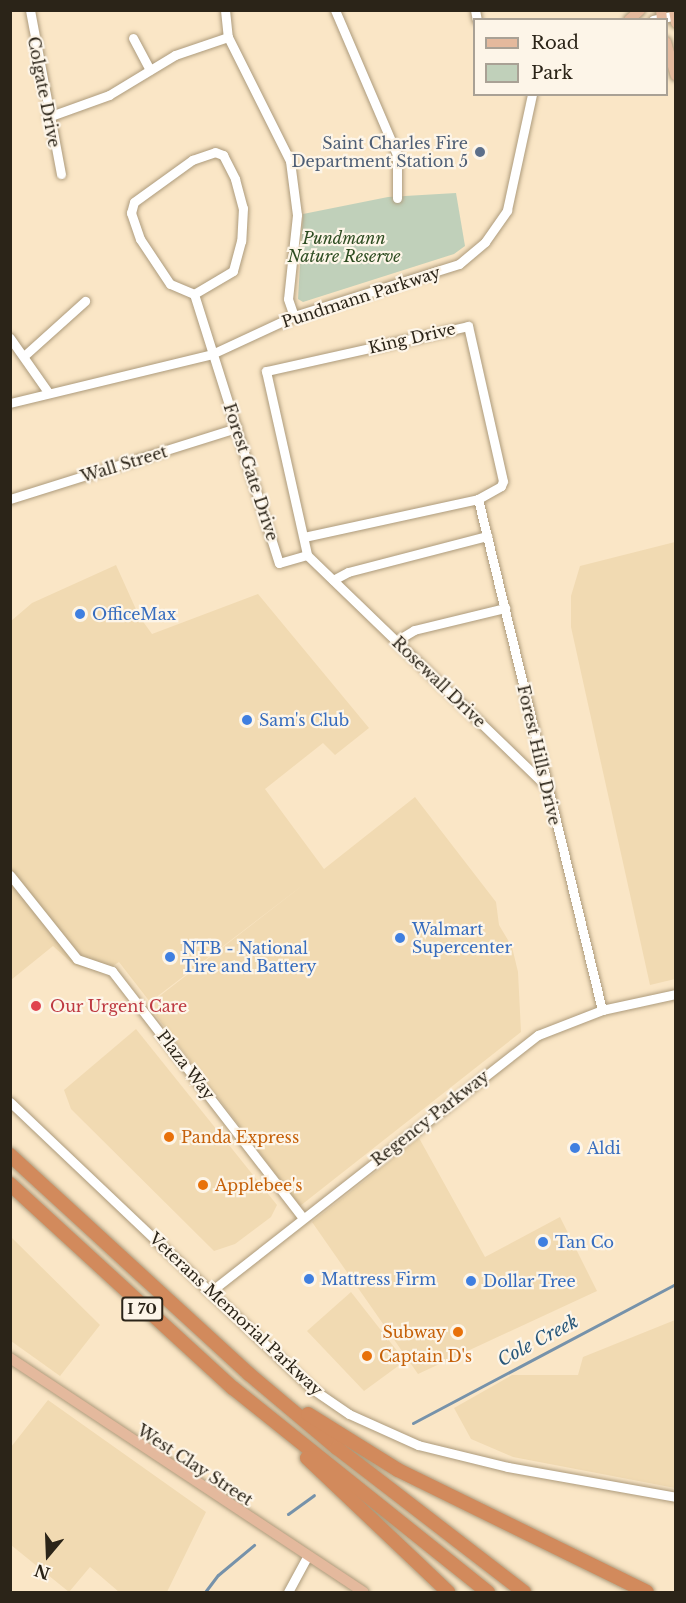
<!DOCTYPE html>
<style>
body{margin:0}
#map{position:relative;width:686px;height:1603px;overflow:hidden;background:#fae6c6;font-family:"Libre Baskerville",serif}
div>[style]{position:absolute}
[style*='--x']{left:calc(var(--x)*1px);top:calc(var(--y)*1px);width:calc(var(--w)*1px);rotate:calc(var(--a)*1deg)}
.built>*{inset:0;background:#f1dab2}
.green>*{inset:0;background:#c0d0ba}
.stream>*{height:3px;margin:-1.5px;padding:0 1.5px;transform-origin:1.5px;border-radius:1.5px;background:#7692aa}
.roads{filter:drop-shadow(0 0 2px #ad9b7c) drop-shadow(0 0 2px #ad9b7c)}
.minor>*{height:9px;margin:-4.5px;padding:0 4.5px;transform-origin:4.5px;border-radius:4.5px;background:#fff}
.major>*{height:10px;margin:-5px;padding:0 5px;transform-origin:5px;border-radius:5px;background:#e4b99d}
.highway>*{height:14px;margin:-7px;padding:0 7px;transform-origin:7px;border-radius:7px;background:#d28a5c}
.dots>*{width:16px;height:16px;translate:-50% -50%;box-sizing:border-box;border:3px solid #fdf5e8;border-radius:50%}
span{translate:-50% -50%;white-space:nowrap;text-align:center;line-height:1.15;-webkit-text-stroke:4.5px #fdf5e8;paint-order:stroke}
.shield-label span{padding:2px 4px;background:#fdf5e8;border:2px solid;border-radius:4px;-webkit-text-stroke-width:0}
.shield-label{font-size:15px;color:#2b2418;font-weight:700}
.street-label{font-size:16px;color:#2b2418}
.service-label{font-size:16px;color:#4e5e75}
.right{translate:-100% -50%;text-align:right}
.park-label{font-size:16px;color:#2d4c21;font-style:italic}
.shop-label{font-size:16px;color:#366cbe}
.left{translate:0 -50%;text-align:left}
.health-label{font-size:16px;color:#be3a42}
.food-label{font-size:16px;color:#c56008}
.water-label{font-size:18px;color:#29587b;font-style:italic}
.frame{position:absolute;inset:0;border:12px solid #2b2418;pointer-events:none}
.legend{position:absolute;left:473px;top:18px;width:195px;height:78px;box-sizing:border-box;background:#fdf5e8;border:2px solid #a9a195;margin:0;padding:8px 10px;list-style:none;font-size:18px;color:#2b2418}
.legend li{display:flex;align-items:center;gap:12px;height:30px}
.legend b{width:30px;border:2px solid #a9a195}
.north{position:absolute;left:18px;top:1525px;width:60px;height:60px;-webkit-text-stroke:4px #fdf5e8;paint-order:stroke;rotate:199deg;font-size:16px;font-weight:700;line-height:24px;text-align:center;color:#2b2418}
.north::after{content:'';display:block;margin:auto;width:21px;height:27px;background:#2b2418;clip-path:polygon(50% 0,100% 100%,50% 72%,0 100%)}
</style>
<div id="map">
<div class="built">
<div style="clip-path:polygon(675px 542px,675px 979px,650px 985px,571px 627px,571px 596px,580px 566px)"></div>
<div style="clip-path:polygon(116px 565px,139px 616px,152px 634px,258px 594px,369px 728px,335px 755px,323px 743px,265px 789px,324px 869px,415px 797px,496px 902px,499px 925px,512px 947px,518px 972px,521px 1032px,300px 1206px,148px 1005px,307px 882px,150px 1002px,119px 962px,102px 973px,74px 965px,53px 946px,11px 980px,11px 621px,32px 603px)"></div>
<div style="clip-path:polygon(136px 1029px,277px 1205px,271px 1217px,235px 1244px,214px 1251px,71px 1109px,64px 1090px)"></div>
<div style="clip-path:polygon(419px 1138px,485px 1257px,560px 1217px,597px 1291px,418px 1374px,312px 1222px)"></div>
<div style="clip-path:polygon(11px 1237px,100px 1325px,60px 1376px,11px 1341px)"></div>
<div style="clip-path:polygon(351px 1292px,405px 1361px,364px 1391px,307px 1331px)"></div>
<div style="clip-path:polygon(675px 1320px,675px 1488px,513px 1457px,471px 1439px,454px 1408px,512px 1375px,578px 1375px,583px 1357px)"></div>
<div style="clip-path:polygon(48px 1400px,206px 1512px,167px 1592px,119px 1592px,90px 1567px,69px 1592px,11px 1545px,11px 1447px)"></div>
</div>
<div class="green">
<div style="clip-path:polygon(456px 193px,465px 246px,454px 254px,303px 302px,298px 299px,303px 214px,388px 197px)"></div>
</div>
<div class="stream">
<div style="--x:413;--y:1423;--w:297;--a:-27.9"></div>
<div style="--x:288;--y:1514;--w:32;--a:-36"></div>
<div style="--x:205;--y:1592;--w:21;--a:-53"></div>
<div style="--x:218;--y:1575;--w:47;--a:-39.8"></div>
</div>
<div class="roads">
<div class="minor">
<div style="--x:30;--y:10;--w:167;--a:79.3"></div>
<div style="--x:225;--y:10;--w:27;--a:84"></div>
<div style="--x:228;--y:37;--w:139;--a:63.4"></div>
<div style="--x:290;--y:161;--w:54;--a:82.6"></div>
<div style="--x:297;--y:215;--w:84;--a:96.1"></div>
<div style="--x:288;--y:299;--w:18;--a:71"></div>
<div style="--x:335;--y:10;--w:158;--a:66.8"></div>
<div style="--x:397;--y:155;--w:43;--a:90"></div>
<div style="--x:475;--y:10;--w:10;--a:79"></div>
<div style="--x:653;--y:20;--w:24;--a:-12"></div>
<div style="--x:133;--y:38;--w:36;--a:62"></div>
<div style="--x:48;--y:117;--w:65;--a:-19.8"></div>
<div style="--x:109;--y:95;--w:77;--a:-31.2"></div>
<div style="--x:175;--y:55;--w:56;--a:-18.8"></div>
<div style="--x:194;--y:294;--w:26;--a:-157"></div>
<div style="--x:170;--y:284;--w:54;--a:-123.7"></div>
<div style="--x:140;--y:239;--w:28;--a:-109"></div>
<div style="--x:131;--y:213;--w:11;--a:-75"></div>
<div style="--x:134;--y:202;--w:72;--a:-35.9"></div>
<div style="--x:192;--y:160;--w:24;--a:-19"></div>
<div style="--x:215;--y:152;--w:9;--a:21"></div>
<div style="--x:223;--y:155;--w:27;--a:63"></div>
<div style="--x:235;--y:179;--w:30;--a:75"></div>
<div style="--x:243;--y:208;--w:33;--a:93"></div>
<div style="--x:241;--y:241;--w:31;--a:105"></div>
<div style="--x:233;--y:271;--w:45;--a:149.5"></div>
<div style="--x:194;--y:294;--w:282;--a:72.5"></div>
<div style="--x:279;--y:563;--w:29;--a:-16"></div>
<div style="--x:10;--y:338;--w:66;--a:54.9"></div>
<div style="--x:25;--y:355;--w:81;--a:-42"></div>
<div style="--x:10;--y:403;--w:208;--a:-13.6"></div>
<div style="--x:212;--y:354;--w:90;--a:-24.9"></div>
<div style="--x:294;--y:316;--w:173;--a:-17.5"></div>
<div style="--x:459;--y:264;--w:34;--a:-40"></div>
<div style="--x:485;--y:242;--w:39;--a:-55"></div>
<div style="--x:507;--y:210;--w:119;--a:-77.8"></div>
<div style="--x:10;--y:499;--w:238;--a:-17.4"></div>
<div style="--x:478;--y:499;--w:526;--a:76.36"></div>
<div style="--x:304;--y:537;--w:178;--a:-12.3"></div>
<div style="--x:478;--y:499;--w:26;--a:-29"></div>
<div style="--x:501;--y:486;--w:5;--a:-68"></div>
<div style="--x:503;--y:481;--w:159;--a:-102.7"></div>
<div style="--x:468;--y:326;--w:207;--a:167.4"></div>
<div style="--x:266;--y:371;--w:189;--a:77.4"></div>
<div style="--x:307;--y:555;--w:331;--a:44"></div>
<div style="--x:333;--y:580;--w:17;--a:-28"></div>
<div style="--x:348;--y:572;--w:144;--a:-14.5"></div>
<div style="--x:396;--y:641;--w:21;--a:-31"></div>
<div style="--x:414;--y:630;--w:94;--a:-13.6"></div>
<div style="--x:10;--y:875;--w:107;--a:51.4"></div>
<div style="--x:77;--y:959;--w:37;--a:19"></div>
<div style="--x:112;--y:971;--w:312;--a:52.3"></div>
<div style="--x:10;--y:1102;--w:415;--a:43.5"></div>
<div style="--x:311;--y:1388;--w:46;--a:34.4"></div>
<div style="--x:349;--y:1414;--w:76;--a:24.2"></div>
<div style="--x:418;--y:1445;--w:93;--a:13.7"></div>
<div style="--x:508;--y:1467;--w:171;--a:10.1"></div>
<div style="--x:210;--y:1292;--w:417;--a:-38.1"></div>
<div style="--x:538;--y:1035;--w:69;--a:-21.3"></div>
<div style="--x:602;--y:1010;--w:76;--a:-12.2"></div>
<div style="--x:288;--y:1592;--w:42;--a:-61.6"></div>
</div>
<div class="major">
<div style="--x:661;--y:10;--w:10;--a:84"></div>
<div style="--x:674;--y:10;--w:13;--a:81"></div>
<div style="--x:629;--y:20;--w:15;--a:-42"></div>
<div style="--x:666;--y:42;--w:35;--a:74"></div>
<div style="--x:10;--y:1358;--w:424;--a:33.5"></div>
</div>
<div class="highway">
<div style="--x:10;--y:1155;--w:324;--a:42.5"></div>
<div style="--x:249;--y:1374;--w:115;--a:40.1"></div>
<div style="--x:337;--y:1448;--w:236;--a:37.6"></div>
<div style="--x:10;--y:1184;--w:302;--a:42.5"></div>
<div style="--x:233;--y:1388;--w:327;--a:38.7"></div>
<div style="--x:308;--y:1414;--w:106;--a:31.9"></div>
<div style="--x:398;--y:1470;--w:277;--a:26.1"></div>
<div style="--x:307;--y:1458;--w:195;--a:43.5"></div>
</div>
</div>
<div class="dots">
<div style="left:480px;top:152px;background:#5c6f8a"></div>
<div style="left:80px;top:614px;background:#3f7fe0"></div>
<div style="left:247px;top:720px;background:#3f7fe0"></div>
<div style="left:400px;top:938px;background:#3f7fe0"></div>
<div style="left:170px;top:957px;background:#3f7fe0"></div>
<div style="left:36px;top:1006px;background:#e0444e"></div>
<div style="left:169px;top:1137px;background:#e8710a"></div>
<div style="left:575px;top:1148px;background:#3f7fe0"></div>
<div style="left:203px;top:1185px;background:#e8710a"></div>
<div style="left:543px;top:1242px;background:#3f7fe0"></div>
<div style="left:309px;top:1279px;background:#3f7fe0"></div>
<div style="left:471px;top:1281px;background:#3f7fe0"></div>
<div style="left:458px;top:1332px;background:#e8710a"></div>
<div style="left:367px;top:1356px;background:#e8710a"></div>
</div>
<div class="shield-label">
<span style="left:142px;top:1309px">I 70</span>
</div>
<div class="street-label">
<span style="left:44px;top:92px;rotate:79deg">Colgate Drive</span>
<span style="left:361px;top:297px;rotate:-18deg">Pundmann Parkway</span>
<span style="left:412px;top:338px;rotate:-13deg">King Drive</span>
<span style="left:124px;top:464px;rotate:-17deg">Wall Street</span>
<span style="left:251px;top:472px;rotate:72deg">Forest Gate Drive</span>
<span style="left:439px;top:682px;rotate:44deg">Rosewall Drive</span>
<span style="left:539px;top:755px;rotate:77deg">Forest Hills Drive</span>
<span style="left:186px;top:1065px;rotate:52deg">Plaza Way</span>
<span style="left:430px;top:1118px;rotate:-38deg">Regency Parkway</span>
<span style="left:236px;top:1314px;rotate:43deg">Veterans Memorial Parkway</span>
<span style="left:195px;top:1465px;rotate:33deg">West Clay Street</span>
</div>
<div class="service-label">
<span class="right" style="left:468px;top:152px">Saint Charles Fire<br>Department Station 5</span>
</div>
<div class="park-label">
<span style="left:344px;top:247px">Pundmann<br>Nature Reserve</span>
</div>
<div class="shop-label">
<span class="left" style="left:92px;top:614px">OfficeMax</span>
<span class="left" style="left:259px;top:720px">Sam's Club</span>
<span class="left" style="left:412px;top:938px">Walmart<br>Supercenter</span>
<span class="left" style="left:182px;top:957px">NTB - National<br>Tire and Battery</span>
<span class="left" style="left:587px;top:1148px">Aldi</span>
<span class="left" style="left:555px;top:1242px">Tan Co</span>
<span class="left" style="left:321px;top:1279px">Mattress Firm</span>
<span class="left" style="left:483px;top:1281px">Dollar Tree</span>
</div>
<div class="health-label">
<span class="left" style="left:50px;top:1006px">Our Urgent Care</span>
</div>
<div class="food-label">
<span class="left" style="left:181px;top:1137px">Panda Express</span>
<span class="left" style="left:215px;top:1185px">Applebee's</span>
<span class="right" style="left:446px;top:1332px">Subway</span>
<span class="left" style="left:379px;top:1356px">Captain D's</span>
</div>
<div class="water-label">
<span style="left:538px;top:1341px;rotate:-28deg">Cole Creek</span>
</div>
<div class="frame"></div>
<ul class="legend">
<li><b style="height:8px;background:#e4b99d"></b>Road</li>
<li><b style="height:16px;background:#c0d0ba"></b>Park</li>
</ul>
<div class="north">N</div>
</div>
